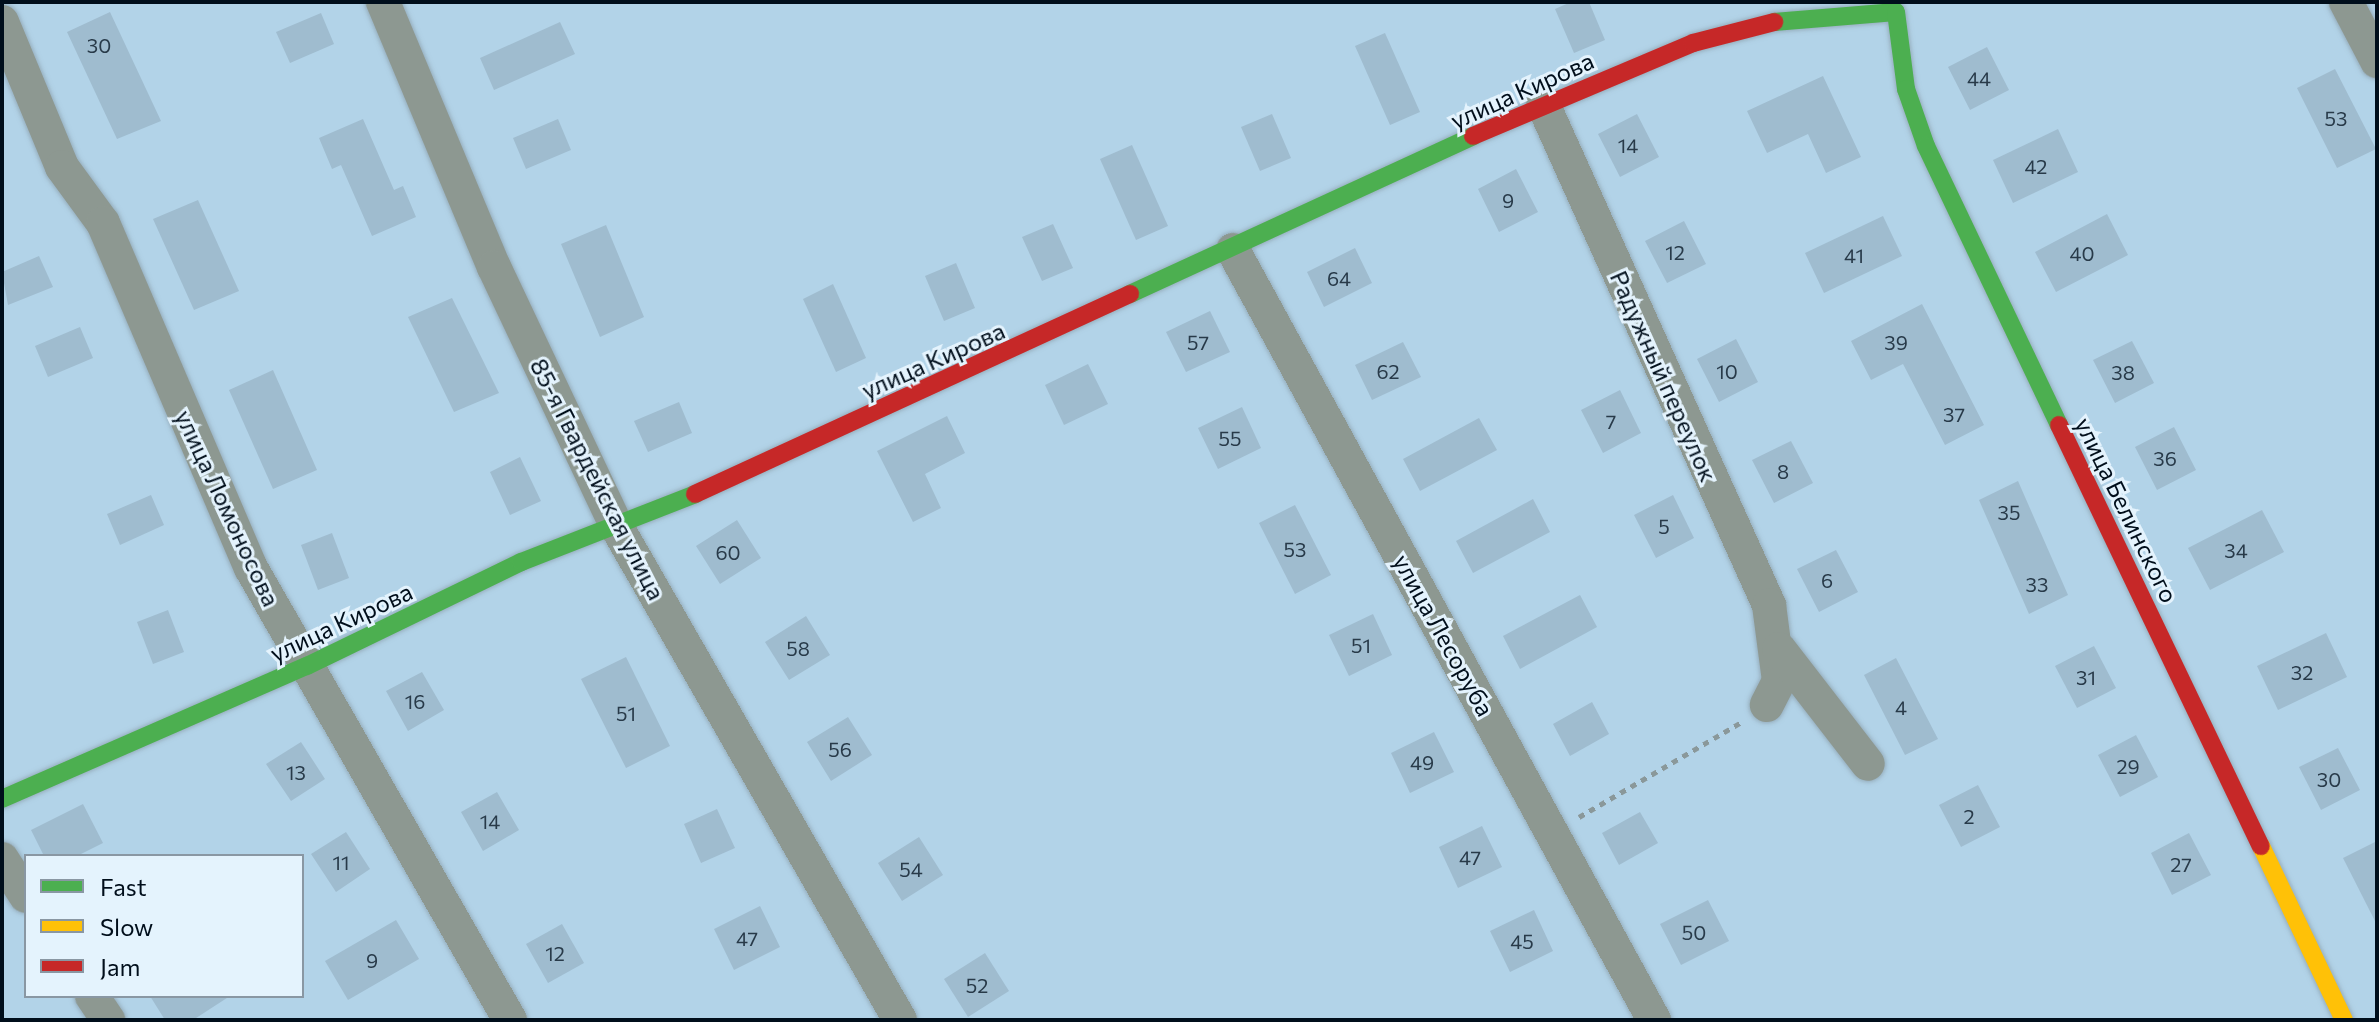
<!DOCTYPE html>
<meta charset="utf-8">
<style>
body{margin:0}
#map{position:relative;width:2379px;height:1022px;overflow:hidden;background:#b2d3e8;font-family:Commissioner,sans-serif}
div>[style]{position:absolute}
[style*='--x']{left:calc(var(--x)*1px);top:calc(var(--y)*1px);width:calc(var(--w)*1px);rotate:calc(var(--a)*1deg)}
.building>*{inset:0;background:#9fbccf}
.path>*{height:5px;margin-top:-2.5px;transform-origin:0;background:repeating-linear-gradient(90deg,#8a989a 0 6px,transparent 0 12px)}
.roads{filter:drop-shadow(0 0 2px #97afbe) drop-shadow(0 0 2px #97afbe)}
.street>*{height:34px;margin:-17px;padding:0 17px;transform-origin:17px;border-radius:17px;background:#8d9891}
.fast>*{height:18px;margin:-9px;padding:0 9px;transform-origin:9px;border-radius:9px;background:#4caf50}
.slow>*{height:18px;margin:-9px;padding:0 9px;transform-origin:9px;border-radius:9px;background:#ffc107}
.jam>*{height:18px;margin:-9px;padding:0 9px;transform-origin:9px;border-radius:9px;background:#c62828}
span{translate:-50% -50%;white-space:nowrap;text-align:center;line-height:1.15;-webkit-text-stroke:6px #e4f3fd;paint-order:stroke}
.number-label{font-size:20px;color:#283a49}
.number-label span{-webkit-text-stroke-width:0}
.street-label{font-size:24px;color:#000e1b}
.frame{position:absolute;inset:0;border:4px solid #000e1b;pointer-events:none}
.legend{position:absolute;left:24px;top:854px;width:280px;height:144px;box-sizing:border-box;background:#e4f3fd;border:2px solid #8997a3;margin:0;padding:10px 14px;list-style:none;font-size:24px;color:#000e1b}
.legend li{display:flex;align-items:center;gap:16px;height:40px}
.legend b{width:40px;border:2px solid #8997a3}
</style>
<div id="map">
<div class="building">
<div style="clip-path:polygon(1571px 2px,1589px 2px,1605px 40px,1574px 53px,1555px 9px)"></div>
<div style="clip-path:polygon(110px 12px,161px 121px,117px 139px,67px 32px)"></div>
<div style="clip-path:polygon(321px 13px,334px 44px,290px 63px,276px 32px)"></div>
<div style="clip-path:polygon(560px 22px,575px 54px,494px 90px,480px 58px)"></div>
<div style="clip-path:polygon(1385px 33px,1420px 112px,1390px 125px,1355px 46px)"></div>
<div style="clip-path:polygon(1987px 47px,2009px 90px,1970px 110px,1948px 67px)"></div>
<div style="clip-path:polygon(2335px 69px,2376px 149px,2337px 168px,2297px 88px)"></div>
<div style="clip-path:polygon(1823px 76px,1861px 157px,1826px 173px,1808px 134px,1767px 153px,1747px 111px)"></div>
<div style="clip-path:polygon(1272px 114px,1291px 158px,1260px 171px,1241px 127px)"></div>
<div style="clip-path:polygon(1637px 114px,1659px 157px,1620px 177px,1598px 134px)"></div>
<div style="clip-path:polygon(363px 119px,394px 190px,403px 186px,416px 217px,372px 236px,341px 165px,332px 169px,319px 138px)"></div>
<div style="clip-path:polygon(558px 119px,571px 150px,526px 169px,513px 138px)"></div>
<div style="clip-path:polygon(2058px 129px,2078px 172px,2013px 203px,1993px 160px)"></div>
<div style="clip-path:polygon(1132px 145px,1168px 226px,1136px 240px,1100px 159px)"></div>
<div style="clip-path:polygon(1516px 169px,1538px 212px,1499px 232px,1478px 189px)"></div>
<div style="clip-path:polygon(198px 200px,239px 291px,194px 310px,153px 219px)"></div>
<div style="clip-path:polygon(2107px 214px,2128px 255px,2056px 292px,2035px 252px)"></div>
<div style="clip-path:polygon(1883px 216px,1902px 256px,1824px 293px,1805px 253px)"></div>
<div style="clip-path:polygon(1684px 221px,1706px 264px,1667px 283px,1645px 241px)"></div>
<div style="clip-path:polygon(1053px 224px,1073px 268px,1042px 281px,1022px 237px)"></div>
<div style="clip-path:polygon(606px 225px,644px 317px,600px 337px,561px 244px)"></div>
<div style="clip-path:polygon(1355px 248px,1372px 283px,1324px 307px,1307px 272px)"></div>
<div style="clip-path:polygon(39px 256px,53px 287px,8px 305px,2px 272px)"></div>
<div style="clip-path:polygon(956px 263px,975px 308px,944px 321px,925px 276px)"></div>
<div style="clip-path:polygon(833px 284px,866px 358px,836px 372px,803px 299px)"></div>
<div style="clip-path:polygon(452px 298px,499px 393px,454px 412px,408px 317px)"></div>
<div style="clip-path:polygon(1922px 304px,1984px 425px,1945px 445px,1903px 364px,1871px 380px,1851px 341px)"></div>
<div style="clip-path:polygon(1210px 311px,1230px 352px,1186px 372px,1166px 332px)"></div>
<div style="clip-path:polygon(80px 327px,93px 358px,48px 377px,35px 346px)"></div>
<div style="clip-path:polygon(1736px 339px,1758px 382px,1719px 402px,1697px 359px)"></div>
<div style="clip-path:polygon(2132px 341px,2154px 383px,2115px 403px,2093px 360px)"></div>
<div style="clip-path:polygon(1403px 342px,1421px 377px,1372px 400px,1355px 365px)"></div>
<div style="clip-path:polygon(1088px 364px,1108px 404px,1064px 425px,1045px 385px)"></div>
<div style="clip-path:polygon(273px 370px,317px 470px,273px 489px,229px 390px)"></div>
<div style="clip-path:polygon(1620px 390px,1641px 433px,1603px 453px,1581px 410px)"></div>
<div style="clip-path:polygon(679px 402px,692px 433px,648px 452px,634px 421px)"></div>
<div style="clip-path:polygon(1242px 407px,1261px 448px,1218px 469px,1198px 428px)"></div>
<div style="clip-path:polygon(947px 416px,965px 453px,925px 474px,941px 508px,913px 522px,877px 451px)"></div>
<div style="clip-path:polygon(1479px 418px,1497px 450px,1420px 491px,1403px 459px)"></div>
<div style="clip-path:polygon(2174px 427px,2196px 470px,2157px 490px,2135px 447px)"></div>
<div style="clip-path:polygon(1791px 441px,1813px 483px,1774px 503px,1752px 460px)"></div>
<div style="clip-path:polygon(520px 457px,541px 501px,510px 515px,490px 472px)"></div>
<div style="clip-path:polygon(2018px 481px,2068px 595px,2029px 614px,1979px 500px)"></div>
<div style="clip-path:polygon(151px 495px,164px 525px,120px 545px,107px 514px)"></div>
<div style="clip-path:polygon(1673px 495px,1694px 538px,1656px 558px,1634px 515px)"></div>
<div style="clip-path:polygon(1533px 499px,1550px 532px,1473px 573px,1456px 541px)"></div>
<div style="clip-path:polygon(1295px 505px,1331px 575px,1295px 594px,1259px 523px)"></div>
<div style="clip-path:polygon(2262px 510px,2284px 552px,2210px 590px,2188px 548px)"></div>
<div style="clip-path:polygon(737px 520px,761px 558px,720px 584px,696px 546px)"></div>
<div style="clip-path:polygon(332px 533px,349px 578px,318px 590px,301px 545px)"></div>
<div style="clip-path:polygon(1836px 550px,1858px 592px,1819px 612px,1797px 569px)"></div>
<div style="clip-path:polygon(1580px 595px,1597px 627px,1520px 669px,1503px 636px)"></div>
<div style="clip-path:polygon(168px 610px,184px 652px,153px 664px,137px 622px)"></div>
<div style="clip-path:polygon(1373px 614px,1392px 655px,1349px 676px,1329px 635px)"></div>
<div style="clip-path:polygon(806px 616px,830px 655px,789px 680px,765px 642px)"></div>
<div style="clip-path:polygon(2326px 633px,2347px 677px,2278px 710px,2257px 666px)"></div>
<div style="clip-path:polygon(2094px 646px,2116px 688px,2077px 708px,2055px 666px)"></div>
<div style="clip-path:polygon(626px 657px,670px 746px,626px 768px,581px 679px)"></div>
<div style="clip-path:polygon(1896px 658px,1938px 739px,1905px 755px,1864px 675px)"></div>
<div style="clip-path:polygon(422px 672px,444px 710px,408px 731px,386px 691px)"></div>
<div style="clip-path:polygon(1592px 702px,1609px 734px,1570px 756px,1553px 724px)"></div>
<div style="clip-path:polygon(848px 717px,872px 755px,831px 781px,807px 742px)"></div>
<div style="clip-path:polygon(1434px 732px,1454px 772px,1410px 793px,1391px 753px)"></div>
<div style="clip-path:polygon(2136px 735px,2158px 777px,2120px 797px,2098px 755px)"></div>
<div style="clip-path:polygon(301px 742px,325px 779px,291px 801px,266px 764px)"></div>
<div style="clip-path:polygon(2338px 748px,2360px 790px,2321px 810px,2299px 767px)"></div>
<div style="clip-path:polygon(1978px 785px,2000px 827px,1961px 847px,1939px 805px)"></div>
<div style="clip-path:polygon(497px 792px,519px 830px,483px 851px,461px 812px)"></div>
<div style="clip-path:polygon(83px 804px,103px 843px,77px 856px,44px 856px,31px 830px)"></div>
<div style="clip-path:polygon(717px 809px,735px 848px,701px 863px,684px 824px)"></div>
<div style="clip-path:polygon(1640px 812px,1658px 843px,1619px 865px,1602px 833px)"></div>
<div style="clip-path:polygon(1482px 826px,1502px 867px,1458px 888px,1439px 847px)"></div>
<div style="clip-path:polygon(346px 832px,370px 869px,336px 892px,311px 854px)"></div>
<div style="clip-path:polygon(2189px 833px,2211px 875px,2172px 895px,2151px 853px)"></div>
<div style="clip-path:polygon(919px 837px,943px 875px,902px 901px,878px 863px)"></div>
<div style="clip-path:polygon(2377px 841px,2377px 925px,2343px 858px)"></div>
<div style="clip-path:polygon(1708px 900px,1729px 941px,1681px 965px,1660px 924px)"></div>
<div style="clip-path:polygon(760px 906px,780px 947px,734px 970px,714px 929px)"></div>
<div style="clip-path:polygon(1534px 910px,1553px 951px,1510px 972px,1490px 931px)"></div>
<div style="clip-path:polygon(396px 920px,419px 959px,348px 1000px,325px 961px)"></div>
<div style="clip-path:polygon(562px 924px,584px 963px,548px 983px,526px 944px)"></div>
<div style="clip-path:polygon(985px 953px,1009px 991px,968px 1017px,944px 979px)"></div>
<div style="clip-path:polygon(150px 996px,230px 996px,193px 1020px,165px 1020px)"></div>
</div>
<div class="path">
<div style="--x:1579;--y:817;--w:190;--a:-30.3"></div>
</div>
<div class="roads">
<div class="street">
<div style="--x:383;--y:2;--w:287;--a:67.3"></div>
<div style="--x:494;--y:267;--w:290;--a:64.7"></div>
<div style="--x:618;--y:529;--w:566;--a:60.13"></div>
<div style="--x:2346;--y:2;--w:67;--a:62.3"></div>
<div style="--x:2;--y:22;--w:157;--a:67.5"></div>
<div style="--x:62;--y:167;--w:69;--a:53.8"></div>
<div style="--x:103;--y:223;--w:375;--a:66.8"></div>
<div style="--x:251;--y:568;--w:521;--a:60.19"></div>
<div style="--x:1543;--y:104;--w:550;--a:65.72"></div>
<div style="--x:1769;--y:605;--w:77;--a:82.5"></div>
<div style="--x:1779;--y:681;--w:27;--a:117"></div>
<div style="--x:1233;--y:250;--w:878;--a:61.33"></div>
<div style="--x:1779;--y:649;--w:145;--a:52.3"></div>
<div style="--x:2;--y:859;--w:44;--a:57"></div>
<div style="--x:92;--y:996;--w:29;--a:56"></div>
</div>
<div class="fast">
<div style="--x:1774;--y:22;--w:122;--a:-4.7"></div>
<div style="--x:1896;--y:12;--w:78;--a:82.6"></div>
<div style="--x:1906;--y:89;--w:60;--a:70.7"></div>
<div style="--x:1926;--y:146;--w:309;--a:64.5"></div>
<div style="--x:1130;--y:294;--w:378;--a:-24.7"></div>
<div style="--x:2;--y:799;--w:333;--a:-23.6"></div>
<div style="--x:307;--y:666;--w:238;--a:-25.9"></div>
<div style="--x:521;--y:562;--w:187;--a:-21.3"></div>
</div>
<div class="slow">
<div style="--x:2261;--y:846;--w:193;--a:64.5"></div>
</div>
<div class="jam">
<div style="--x:1473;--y:136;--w:239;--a:-22.9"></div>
<div style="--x:1693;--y:43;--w:84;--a:-14.5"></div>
<div style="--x:2059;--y:425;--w:467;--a:64.4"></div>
<div style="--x:695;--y:494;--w:479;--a:-24.7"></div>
</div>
</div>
<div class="number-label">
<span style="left:99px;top:45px">30</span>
<span style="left:1979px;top:78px">44</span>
<span style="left:2336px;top:118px">53</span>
<span style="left:1628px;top:145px">14</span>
<span style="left:2036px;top:166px">42</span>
<span style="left:1508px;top:200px">9</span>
<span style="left:1675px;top:252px">12</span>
<span style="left:2082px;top:253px">40</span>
<span style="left:1854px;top:255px">41</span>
<span style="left:1339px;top:278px">64</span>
<span style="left:1198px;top:342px">57</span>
<span style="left:1896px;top:342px">39</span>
<span style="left:1388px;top:371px">62</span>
<span style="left:1727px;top:371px">10</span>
<span style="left:2123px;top:372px">38</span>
<span style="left:1954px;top:414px">37</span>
<span style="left:1611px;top:421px">7</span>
<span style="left:1230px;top:438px">55</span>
<span style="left:2165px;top:458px">36</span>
<span style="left:1783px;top:471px">8</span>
<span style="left:2009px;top:512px">35</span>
<span style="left:1664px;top:526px">5</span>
<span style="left:1295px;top:549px">53</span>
<span style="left:2236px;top:550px">34</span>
<span style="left:728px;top:552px">60</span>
<span style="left:1827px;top:580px">6</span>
<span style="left:2037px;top:584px">33</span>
<span style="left:1361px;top:645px">51</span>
<span style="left:798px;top:648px">58</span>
<span style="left:2302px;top:672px">32</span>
<span style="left:2086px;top:677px">31</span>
<span style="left:415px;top:701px">16</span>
<span style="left:1901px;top:707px">4</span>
<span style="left:626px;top:713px">51</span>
<span style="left:840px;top:749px">56</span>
<span style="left:1422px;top:762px">49</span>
<span style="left:2128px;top:766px">29</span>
<span style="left:296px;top:772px">13</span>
<span style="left:2329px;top:779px">30</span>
<span style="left:1969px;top:816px">2</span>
<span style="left:490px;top:821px">14</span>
<span style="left:1470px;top:857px">47</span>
<span style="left:341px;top:862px">11</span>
<span style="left:2181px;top:864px">27</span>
<span style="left:911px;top:869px">54</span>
<span style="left:1694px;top:932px">50</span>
<span style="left:747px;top:938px">47</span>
<span style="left:1522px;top:941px">45</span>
<span style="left:555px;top:953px">12</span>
<span style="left:372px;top:960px">9</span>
<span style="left:977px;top:985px">52</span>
</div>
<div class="street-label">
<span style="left:1522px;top:90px;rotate:-24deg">улица Кирова</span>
<span style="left:933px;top:360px;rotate:-24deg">улица Кирова</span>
<span style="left:1664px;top:376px;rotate:66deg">Радужный переулок</span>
<span style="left:598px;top:479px;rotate:63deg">85-я Гвардейская улица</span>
<span style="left:228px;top:508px;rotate:65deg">улица Ломоносова</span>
<span style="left:2127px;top:510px;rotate:64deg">улица Белинского</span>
<span style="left:341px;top:622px;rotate:-25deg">улица Кирова</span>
<span style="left:1444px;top:635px;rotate:61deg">улица Лесоруба</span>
</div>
<div class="frame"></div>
<ul class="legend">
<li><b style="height:10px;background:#4caf50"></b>Fast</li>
<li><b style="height:10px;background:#ffc107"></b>Slow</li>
<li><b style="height:10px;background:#c62828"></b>Jam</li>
</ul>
</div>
